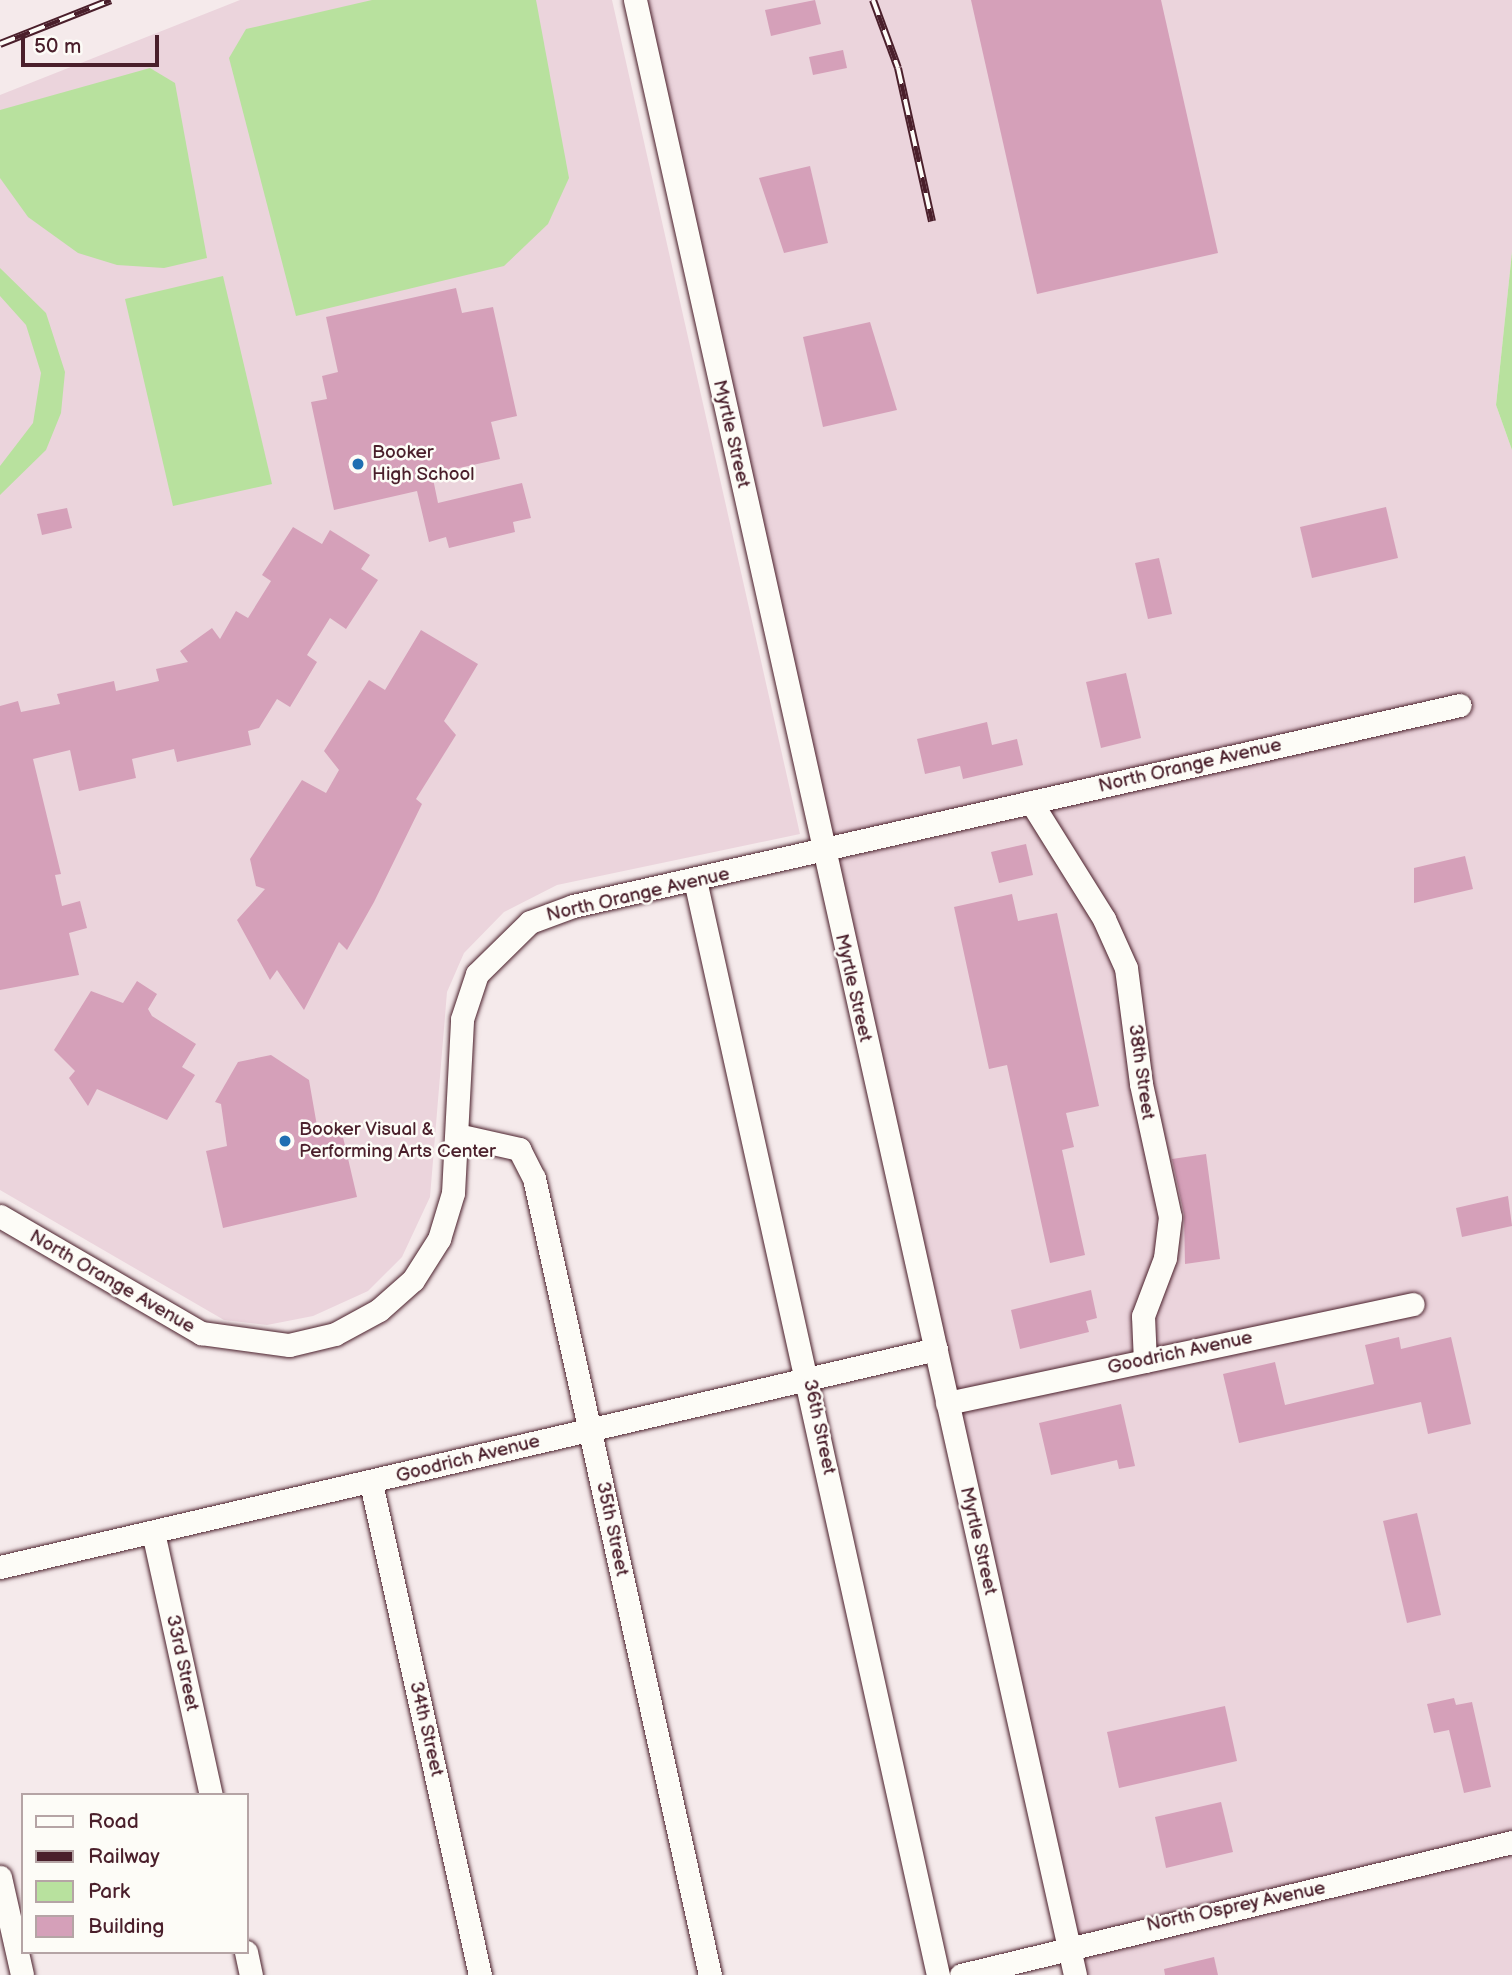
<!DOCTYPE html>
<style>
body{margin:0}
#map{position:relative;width:1512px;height:1975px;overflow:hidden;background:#f5eaeb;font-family:"Balsamiq Sans",sans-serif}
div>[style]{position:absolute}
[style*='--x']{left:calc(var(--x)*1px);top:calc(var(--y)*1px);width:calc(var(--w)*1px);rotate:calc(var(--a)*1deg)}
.built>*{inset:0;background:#ebd4dc}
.green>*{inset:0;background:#b8e19e}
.building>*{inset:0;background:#d5a0b9}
.roads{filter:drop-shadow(0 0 2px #4a1f2b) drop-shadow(0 0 2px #4a1f2b)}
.minor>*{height:23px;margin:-11.5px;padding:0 11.5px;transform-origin:11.5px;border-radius:11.5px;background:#fdfcf7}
.rail>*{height:8px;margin-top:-4px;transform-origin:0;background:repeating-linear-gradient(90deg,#fdfcf7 0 16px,#4a1f2b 0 32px);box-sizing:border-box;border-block:2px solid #4a1f2b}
.dots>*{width:19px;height:19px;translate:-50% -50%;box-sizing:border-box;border:4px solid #fdfcf7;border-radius:50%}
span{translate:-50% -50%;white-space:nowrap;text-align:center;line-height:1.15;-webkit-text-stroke:5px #fdfcf7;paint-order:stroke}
.street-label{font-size:19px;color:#4a1f2b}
.poi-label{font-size:19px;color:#4a1f2b}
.left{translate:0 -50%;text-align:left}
.legend{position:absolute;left:21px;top:1793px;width:228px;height:161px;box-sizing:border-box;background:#fdfcf7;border:2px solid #b5a4a5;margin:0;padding:9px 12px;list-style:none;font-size:21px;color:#4a1f2b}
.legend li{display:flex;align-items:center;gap:14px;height:35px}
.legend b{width:35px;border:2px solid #b5a4a5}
.scale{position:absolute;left:21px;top:35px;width:138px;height:32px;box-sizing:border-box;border:4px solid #4a1f2b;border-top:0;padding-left:9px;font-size:21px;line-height:24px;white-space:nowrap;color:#4a1f2b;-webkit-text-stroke:5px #fdfcf7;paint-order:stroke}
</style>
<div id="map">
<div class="built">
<div style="clip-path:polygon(240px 0,612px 0,800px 834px,557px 885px,504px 912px,464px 953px,447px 992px,430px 1197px,402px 1257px,368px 1291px,313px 1316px,267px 1325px,224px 1320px,0 1190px,0 95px)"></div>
<div style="clip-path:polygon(646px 0,1512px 0,1512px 252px,1496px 405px,1512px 450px,1512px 1832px,1077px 1936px,960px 1410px,1425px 1311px,1422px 1293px,956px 1391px,836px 860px,1472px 712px,1468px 693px,833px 841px)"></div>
<div style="clip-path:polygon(1512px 1852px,1512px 1975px,1086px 1975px,1082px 1954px)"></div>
</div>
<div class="green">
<div style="clip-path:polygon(372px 0,536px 0,569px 178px,548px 224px,504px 266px,296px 316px,229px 58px,246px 29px)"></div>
<div style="clip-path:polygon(150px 68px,175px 83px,207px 258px,164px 268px,117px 265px,78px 253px,28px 217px,0 178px,0 110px)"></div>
<div style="clip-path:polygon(1512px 252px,1512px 450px,1496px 405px)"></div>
<div style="clip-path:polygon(0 268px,46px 313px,65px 372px,61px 413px,46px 450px,0 495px,0 466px,33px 423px,41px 373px,26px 325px,0 296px)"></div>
<div style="clip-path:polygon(223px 276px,272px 484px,173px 506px,125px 299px)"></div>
</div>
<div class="building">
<div style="clip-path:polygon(815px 0,821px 24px,771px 36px,765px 10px)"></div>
<div style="clip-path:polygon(971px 0,1161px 0,1218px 253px,1037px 294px)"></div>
<div style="clip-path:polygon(843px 50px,847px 68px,813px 75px,809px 57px)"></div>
<div style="clip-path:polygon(810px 166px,828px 243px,784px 253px,759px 178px)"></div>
<div style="clip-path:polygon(456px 288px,462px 313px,493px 307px,517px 416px,491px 422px,500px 459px,432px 474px,438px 503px,522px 483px,531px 518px,513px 522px,515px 532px,449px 548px,446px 537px,429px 542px,417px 491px,334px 510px,311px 402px,327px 399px,322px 376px,338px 372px,326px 317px)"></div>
<div style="clip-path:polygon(870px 322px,897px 410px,823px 427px,803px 337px)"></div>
<div style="clip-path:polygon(1386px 507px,1398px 558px,1312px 578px,1300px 527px)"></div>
<div style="clip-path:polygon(67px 508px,72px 528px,42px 535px,37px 514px)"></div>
<div style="clip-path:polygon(293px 527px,322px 544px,330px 530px,370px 555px,361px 569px,378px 580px,346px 629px,330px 618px,307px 655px,317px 662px,290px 707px,277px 699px,259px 728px,248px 731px,251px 745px,177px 762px,174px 749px,132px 759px,136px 778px,79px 791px,70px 750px,33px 759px,61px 874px,55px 875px,62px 906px,80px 901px,87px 928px,69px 933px,79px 975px,0 990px,0 706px,18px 701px,21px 712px,60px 704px,57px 694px,114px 681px,116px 691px,159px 681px,156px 669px,188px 662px,180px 651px,212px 628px,220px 639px,236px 611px,248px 618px,271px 581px,262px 575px)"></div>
<div style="clip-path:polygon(1159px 558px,1172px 614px,1148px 619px,1135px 563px)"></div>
<div style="clip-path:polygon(421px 630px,478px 664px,444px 721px,456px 735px,416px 799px,422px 804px,374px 902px,347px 950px,339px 942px,304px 1010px,277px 970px,270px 980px,237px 920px,265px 889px,256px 886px,250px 859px,302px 780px,326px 793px,339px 770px,324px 751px,369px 680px,385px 690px)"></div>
<div style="clip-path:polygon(1126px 673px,1141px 738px,1101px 748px,1086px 682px)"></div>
<div style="clip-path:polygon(987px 722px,992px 745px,1017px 739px,1023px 765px,963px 779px,960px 766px,925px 774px,917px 739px)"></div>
<div style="clip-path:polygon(1026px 844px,1033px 875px,999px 883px,991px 852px)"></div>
<div style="clip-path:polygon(1465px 856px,1473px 889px,1414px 903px,1414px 868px)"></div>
<div style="clip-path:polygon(1012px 894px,1018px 921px,1057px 913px,1099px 1106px,1066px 1113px,1074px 1147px,1062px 1150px,1085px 1255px,1050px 1263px,1007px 1065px,989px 1069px,954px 907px)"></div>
<div style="clip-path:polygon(137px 981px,157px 994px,148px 1009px,152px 1016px,196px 1044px,182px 1067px,195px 1075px,167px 1120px,97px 1089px,88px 1106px,69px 1078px,75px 1071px,54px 1050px,91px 991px,123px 1003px)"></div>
<div style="clip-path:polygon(271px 1055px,309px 1080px,317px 1126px,339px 1120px,357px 1197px,223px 1228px,206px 1151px,227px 1146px,221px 1104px,215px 1102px,238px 1062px)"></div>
<div style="clip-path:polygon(1206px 1154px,1220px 1259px,1185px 1264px,1184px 1214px,1172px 1159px)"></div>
<div style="clip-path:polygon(1508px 1196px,1512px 1226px,1462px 1237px,1456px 1208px)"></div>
<div style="clip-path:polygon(1091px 1290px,1097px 1318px,1086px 1321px,1089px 1332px,1020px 1349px,1011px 1310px)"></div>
<div style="clip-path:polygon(1399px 1337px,1401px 1349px,1451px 1337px,1471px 1424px,1428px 1434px,1421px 1402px,1239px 1443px,1223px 1374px,1275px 1362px,1285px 1405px,1374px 1384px,1365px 1345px)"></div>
<div style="clip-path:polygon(1121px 1404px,1135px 1466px,1119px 1469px,1117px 1460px,1051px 1475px,1039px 1423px)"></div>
<div style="clip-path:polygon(1417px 1513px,1441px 1615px,1407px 1623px,1383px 1521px)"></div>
<div style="clip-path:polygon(1454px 1698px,1456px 1705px,1472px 1702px,1491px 1787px,1464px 1793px,1449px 1730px,1434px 1733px,1427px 1704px)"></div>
<div style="clip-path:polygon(1225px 1706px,1237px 1761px,1119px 1788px,1107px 1732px)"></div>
<div style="clip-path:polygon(1221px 1802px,1233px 1852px,1166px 1868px,1155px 1817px)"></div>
<div style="clip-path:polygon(1214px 1957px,1218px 1975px,1165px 1975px,1164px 1969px)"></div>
</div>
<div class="roads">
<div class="minor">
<div style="--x:635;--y:0;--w:2023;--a:77.44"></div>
<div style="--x:1031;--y:802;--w:138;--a:58"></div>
<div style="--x:1104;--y:919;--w:54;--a:65.8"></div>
<div style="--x:1126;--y:968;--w:117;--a:82.6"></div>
<div style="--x:1141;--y:1084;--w:136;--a:77.7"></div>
<div style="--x:1170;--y:1217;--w:41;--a:97"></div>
<div style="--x:1165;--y:1258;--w:62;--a:110.8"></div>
<div style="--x:1143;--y:1316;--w:45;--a:87.5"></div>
<div style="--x:695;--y:880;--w:1122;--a:77.49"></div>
<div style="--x:457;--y:1135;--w:64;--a:12.7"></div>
<div style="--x:519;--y:1149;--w:33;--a:63"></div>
<div style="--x:534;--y:1178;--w:816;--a:77.55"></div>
<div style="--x:0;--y:1216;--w:233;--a:30.2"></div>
<div style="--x:201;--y:1333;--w:89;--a:7.8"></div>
<div style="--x:289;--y:1345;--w:47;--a:-13.4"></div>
<div style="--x:335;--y:1334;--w:50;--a:-28.6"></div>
<div style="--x:379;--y:1310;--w:45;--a:-41.4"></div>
<div style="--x:413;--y:1280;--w:49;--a:-57.6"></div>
<div style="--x:439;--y:1239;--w:48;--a:-73.1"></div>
<div style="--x:453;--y:1193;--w:174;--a:-87"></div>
<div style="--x:462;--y:1019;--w:47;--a:-71.6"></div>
<div style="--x:477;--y:974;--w:74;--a:-44.5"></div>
<div style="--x:530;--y:922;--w:46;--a:-20.4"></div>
<div style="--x:573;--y:906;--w:909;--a:-12.77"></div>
<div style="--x:947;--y:1403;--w:476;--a:-12"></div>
<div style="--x:371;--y:1483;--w:504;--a:77.51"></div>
<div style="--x:153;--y:1532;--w:269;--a:77.6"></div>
<div style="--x:0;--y:1567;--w:961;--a:-13.11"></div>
<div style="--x:0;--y:1877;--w:100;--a:77.3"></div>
<div style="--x:246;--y:1952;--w:24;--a:78"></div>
<div style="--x:961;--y:1975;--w:567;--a:-13.57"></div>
</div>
</div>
<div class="rail">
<div style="--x:873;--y:0;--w:72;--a:69.8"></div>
<div style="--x:898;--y:68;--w:157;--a:77.5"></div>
<div style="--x:0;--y:44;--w:119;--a:-21.6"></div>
</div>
<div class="dots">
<div style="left:358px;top:464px;background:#1f6fb2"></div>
<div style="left:285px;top:1141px;background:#1f6fb2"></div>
</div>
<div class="street-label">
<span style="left:731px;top:434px;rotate:77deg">Myrtle Street</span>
<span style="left:1190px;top:766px;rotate:-13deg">North Orange Avenue</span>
<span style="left:638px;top:895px;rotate:-13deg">North Orange Avenue</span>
<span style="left:853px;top:988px;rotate:77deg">Myrtle Street</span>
<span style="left:1141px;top:1072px;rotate:82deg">38th Street</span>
<span style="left:112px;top:1282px;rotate:30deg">North Orange Avenue</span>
<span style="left:1180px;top:1353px;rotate:-12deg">Goodrich Avenue</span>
<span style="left:819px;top:1427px;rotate:78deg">36th Street</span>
<span style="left:468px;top:1459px;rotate:-14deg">Goodrich Avenue</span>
<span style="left:612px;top:1529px;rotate:78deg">35th Street</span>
<span style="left:978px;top:1541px;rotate:77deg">Myrtle Street</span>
<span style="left:182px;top:1663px;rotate:78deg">33rd Street</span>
<span style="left:426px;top:1729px;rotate:77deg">34th Street</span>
<span style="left:1236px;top:1907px;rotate:-12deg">North Osprey Avenue</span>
</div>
<div class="poi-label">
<span class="left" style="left:372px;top:464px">Booker<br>High School</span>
<span class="left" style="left:299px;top:1141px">Booker Visual &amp;<br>Performing Arts Center</span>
</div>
<ul class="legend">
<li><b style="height:9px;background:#fdfcf7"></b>Road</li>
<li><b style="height:9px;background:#4a1f2b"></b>Railway</li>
<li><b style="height:19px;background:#b8e19e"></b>Park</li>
<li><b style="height:19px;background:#d5a0b9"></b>Building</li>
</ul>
<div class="scale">50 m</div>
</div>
